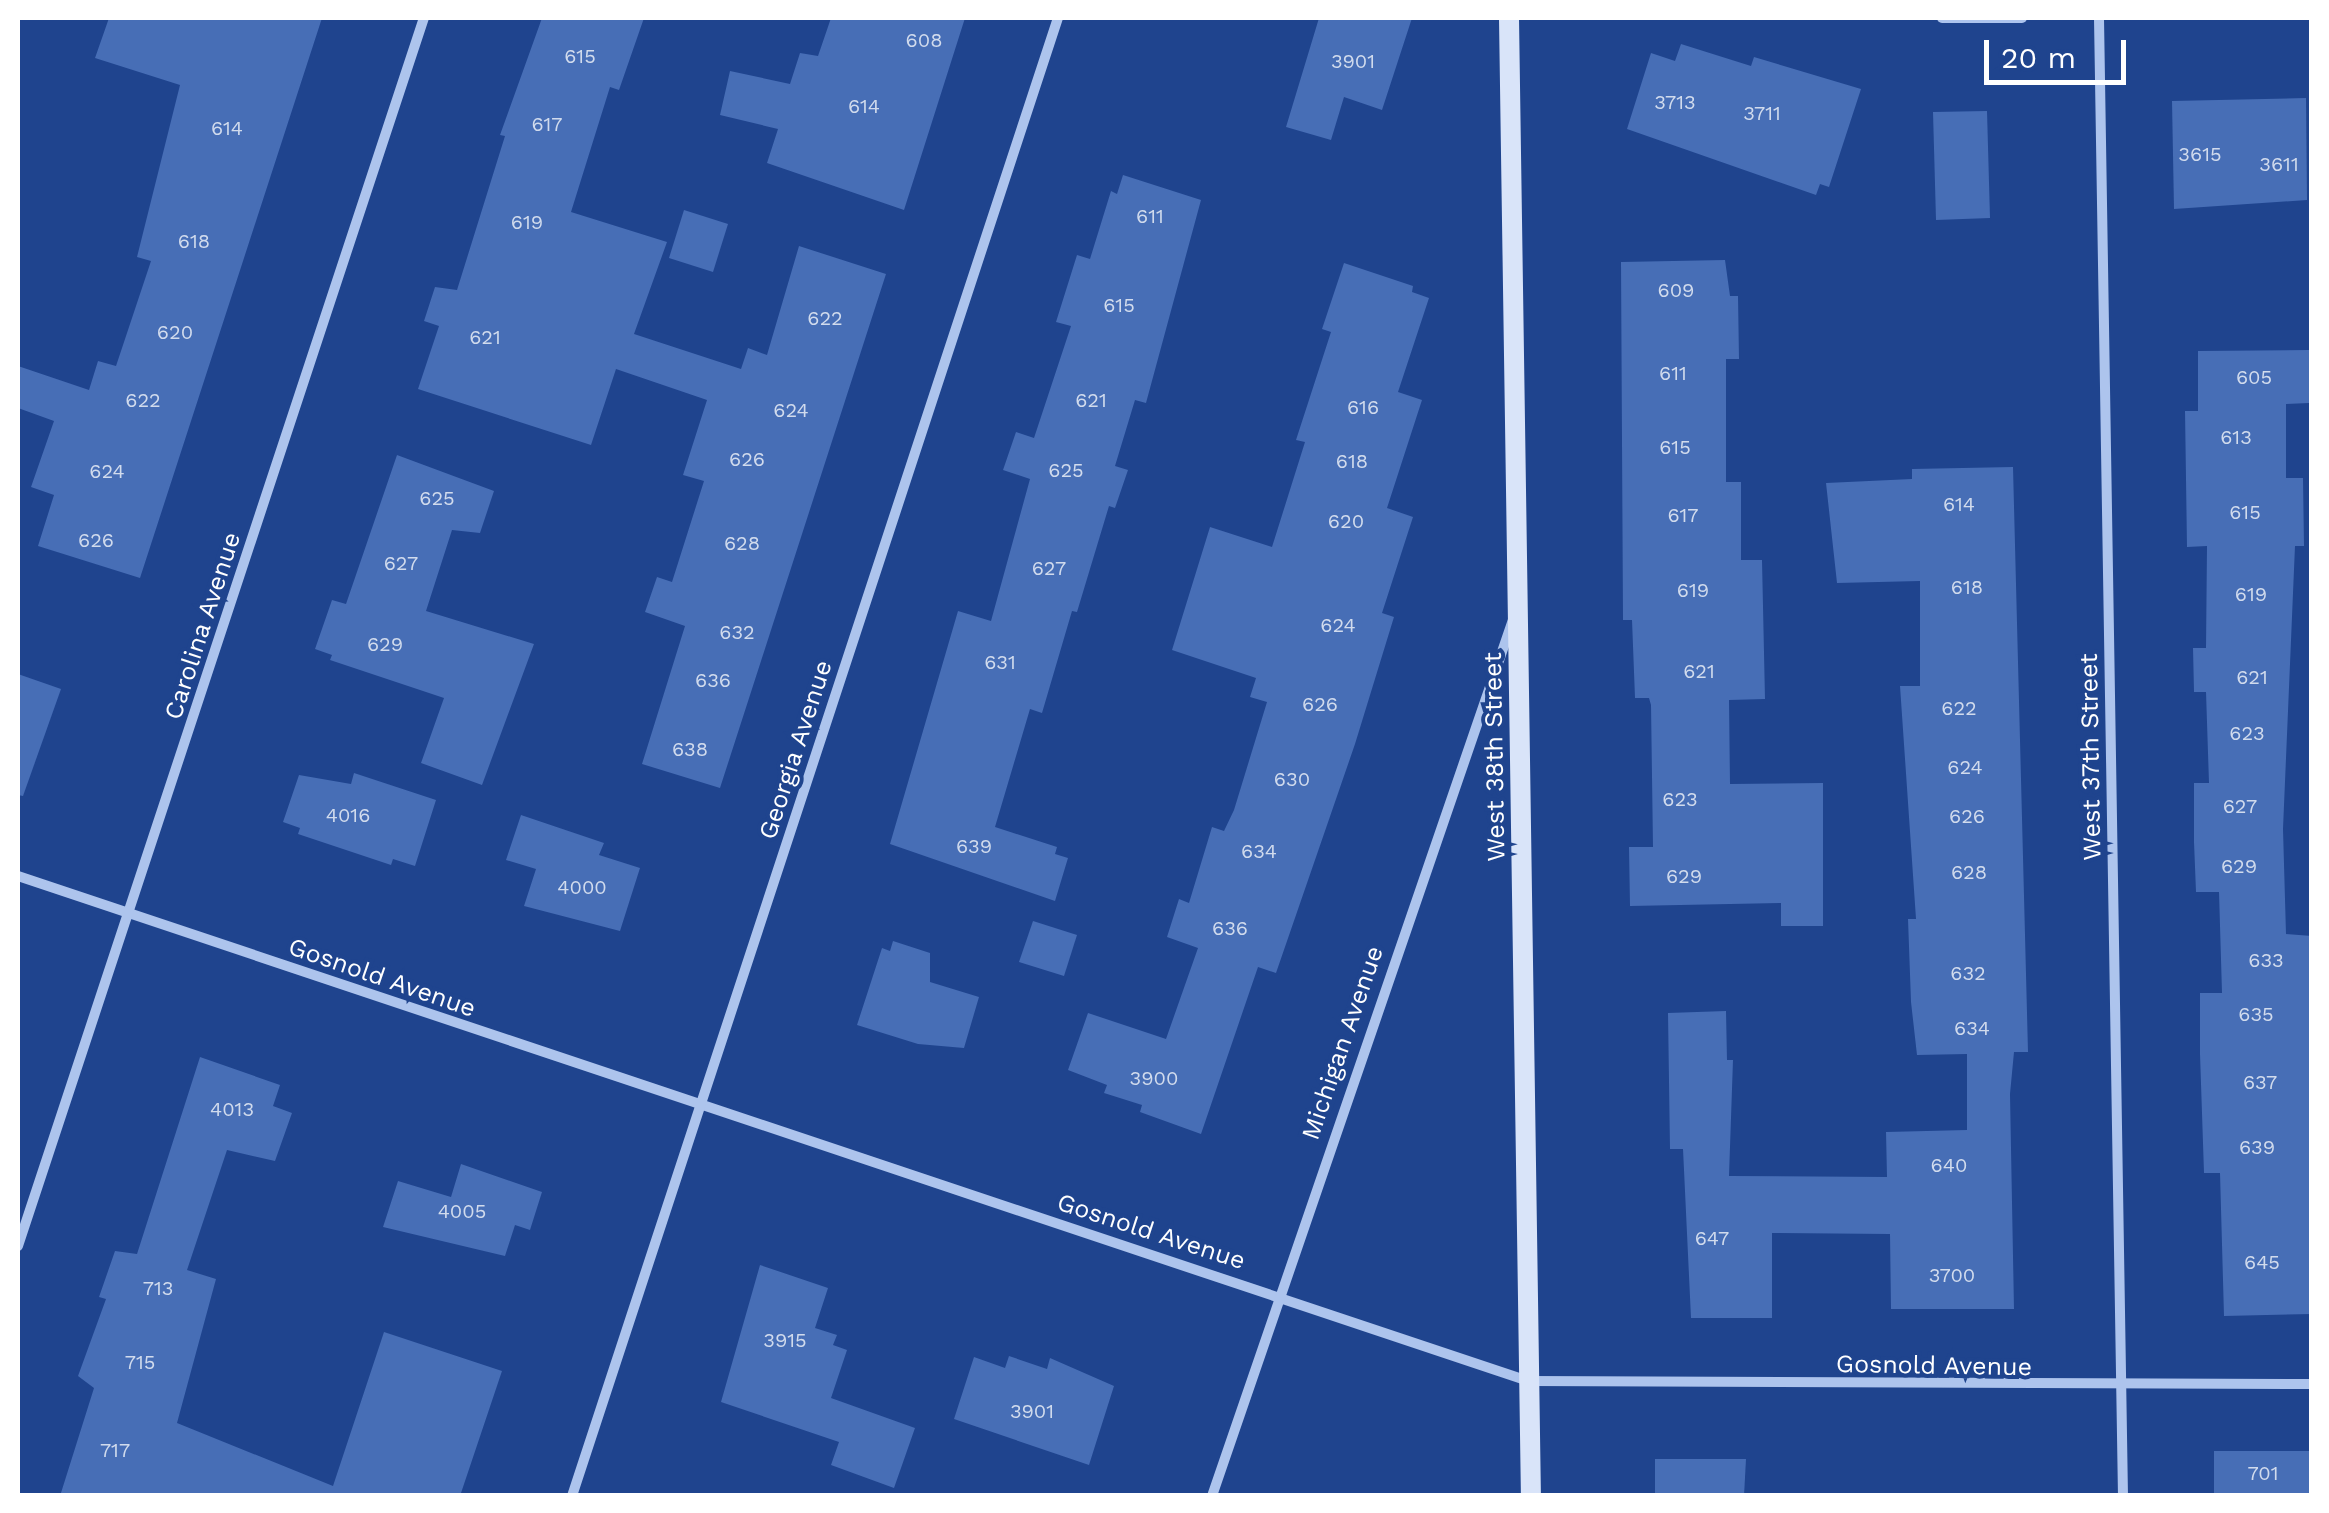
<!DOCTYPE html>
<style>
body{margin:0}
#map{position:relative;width:2329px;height:1513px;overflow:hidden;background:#1f448e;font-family:"Work Sans",sans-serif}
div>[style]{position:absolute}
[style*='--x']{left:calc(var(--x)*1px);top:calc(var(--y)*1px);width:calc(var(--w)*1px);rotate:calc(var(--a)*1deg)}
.building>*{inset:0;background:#476eb6}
.street>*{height:10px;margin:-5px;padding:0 5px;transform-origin:5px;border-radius:5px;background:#adc4ed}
.secondary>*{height:20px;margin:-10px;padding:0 10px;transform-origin:10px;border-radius:10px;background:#d9e4f9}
span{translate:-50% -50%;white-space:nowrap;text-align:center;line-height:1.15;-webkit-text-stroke:8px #1f448e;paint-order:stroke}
.number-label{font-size:20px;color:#d1dbed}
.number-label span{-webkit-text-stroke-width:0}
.street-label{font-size:25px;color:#fff}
.frame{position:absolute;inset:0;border:20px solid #fff;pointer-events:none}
.scale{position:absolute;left:1984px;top:40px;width:142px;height:45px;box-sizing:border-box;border:5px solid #fff;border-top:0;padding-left:12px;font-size:30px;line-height:35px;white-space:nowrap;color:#fff;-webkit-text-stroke:8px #1f448e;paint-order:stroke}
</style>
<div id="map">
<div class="building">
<div style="clip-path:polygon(109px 18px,322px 18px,140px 578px,38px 546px,54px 495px,31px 487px,54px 421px,18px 408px,18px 366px,89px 390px,98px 361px,116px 366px,151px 261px,137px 257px,180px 85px,95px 58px)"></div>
<div style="clip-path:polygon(542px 18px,644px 18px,619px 90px,610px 87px,571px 212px,667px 242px,634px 334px,741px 369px,748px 348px,767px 355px,799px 246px,886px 274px,720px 788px,642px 764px,685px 626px,645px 612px,657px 577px,672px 582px,704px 481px,683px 475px,707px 400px,616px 369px,591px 445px,418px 389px,439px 326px,424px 321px,435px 287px,457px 290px,505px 136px,500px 135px)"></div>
<div style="clip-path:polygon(831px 18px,965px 18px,904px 210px,767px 163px,778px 129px,720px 115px,730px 71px,790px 84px,800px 53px,818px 56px)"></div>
<div style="clip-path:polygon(1319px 18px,1412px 18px,1382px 110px,1344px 97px,1331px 140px,1286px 127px)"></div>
<div style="clip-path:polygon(1681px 44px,1751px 66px,1754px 57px,1861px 89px,1829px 187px,1820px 184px,1816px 195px,1627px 129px,1651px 53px,1675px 61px)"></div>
<div style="clip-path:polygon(2306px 98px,2307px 200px,2174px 209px,2172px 101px)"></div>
<div style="clip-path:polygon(1987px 111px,1990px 218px,1936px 220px,1933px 112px)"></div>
<div style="clip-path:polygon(1123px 175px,1201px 200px,1146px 403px,1135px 400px,1115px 466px,1128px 470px,1115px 508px,1109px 506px,1077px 612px,1072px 611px,1042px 713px,1030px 709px,995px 827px,1057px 847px,1055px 854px,1068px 858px,1055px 901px,890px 844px,958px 611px,991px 621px,1030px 479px,1003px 470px,1016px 432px,1034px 438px,1071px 326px,1056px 322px,1077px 255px,1090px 259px,1111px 191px,1117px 194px)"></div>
<div style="clip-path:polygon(684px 210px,728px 224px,713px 272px,669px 258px)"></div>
<div style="clip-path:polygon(1725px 260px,1730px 296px,1738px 296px,1739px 359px,1726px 359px,1726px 482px,1741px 482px,1741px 560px,1762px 560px,1765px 699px,1729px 700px,1730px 784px,1823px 783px,1823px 926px,1781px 926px,1781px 903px,1630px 906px,1629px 847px,1653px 847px,1651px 705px,1649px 698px,1635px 698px,1632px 620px,1623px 620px,1621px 262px)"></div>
<div style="clip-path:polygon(1344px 263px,1413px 286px,1412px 292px,1429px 298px,1398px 392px,1422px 400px,1387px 508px,1413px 517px,1382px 613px,1394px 617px,1355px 744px,1276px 973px,1258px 967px,1201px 1134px,1140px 1112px,1142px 1105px,1104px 1093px,1107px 1085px,1068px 1070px,1088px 1013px,1166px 1039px,1198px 948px,1167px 937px,1179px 899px,1189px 903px,1212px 827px,1224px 831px,1234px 810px,1267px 702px,1250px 697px,1256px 678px,1172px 650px,1210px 527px,1272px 547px,1305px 442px,1296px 440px,1331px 332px,1322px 329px)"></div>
<div style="clip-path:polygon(2309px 350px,2309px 403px,2286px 404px,2286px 478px,2303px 478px,2304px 546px,2295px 546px,2283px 829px,2286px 934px,2312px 936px,2312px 1314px,2224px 1316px,2220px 1173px,2204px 1173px,2200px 1054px,2200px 993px,2222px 993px,2219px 892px,2196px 892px,2194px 842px,2194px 783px,2209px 783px,2206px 692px,2194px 692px,2193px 648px,2206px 648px,2207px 546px,2187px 547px,2185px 411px,2198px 411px,2198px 351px)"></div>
<div style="clip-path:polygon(397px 455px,494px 491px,480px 533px,452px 530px,426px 611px,534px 644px,482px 785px,421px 763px,444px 698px,330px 660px,332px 655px,315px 649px,332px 600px,346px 604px)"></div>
<div style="clip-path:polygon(2013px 467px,2028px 1052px,2014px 1052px,2010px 1094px,2014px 1309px,1891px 1309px,1890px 1234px,1772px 1233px,1772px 1318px,1691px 1318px,1683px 1149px,1670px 1149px,1668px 1013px,1726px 1011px,1727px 1060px,1733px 1060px,1729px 1176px,1887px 1177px,1886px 1132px,1967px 1130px,1967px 1054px,1917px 1055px,1911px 1002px,1908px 919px,1916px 919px,1900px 686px,1920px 686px,1920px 581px,1837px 583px,1826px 483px,1912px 479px,1912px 469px)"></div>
<div style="clip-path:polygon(18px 674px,61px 689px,23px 796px,18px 795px)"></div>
<div style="clip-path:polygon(354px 773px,436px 800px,415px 866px,393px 859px,391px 865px,298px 834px,300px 828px,283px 822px,299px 775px,351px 784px)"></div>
<div style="clip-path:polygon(521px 815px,604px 843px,599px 855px,640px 868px,620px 931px,524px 906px,536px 869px,506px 860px)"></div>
<div style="clip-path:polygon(1033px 921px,1077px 935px,1064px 976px,1019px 962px)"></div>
<div style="clip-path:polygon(893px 941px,930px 953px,930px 982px,979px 997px,964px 1048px,918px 1044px,857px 1025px,882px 948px,890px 951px)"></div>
<div style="clip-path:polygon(200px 1057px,280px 1085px,273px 1106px,292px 1113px,275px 1161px,227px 1150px,187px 1270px,216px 1279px,177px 1423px,333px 1486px,384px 1332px,502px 1371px,460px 1496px,60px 1496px,94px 1388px,78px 1376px,106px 1299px,99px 1297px,115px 1251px,137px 1254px)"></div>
<div style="clip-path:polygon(461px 1164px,542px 1192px,530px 1230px,515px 1225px,505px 1256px,383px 1227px,398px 1181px,451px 1197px)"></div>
<div style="clip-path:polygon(760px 1265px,828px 1288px,815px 1328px,837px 1335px,833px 1345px,847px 1350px,831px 1398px,915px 1428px,894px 1488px,831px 1465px,839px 1442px,721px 1402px)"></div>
<div style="clip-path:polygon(1009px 1356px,1047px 1369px,1050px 1358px,1114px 1386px,1089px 1465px,954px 1419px,974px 1357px,1005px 1368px)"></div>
<div style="clip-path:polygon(2214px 1451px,2312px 1451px,2312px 1496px,2214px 1496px)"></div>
<div style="clip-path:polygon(1655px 1459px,1746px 1459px,1744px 1496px,1655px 1496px)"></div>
</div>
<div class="street">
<div style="--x:1942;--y:18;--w:80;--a:0"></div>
<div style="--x:2099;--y:18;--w:1478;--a:89.07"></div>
<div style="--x:18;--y:876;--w:1592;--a:18.49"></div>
<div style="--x:1528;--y:1381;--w:784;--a:0.22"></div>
<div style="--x:18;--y:1246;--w:1293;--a:-71.71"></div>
<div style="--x:572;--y:1496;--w:1556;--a:-71.8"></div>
<div style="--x:1212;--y:1496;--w:926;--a:-71.04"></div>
</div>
<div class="secondary">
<div style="--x:1509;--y:18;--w:1478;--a:89.15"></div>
</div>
<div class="number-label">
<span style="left:924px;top:40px">608</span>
<span style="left:580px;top:56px">615</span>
<span style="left:1353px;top:61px">3901</span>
<span style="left:1675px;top:102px">3713</span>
<span style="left:864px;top:106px">614</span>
<span style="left:1762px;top:113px">3711</span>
<span style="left:547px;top:124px">617</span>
<span style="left:227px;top:128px">614</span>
<span style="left:2200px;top:154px">3615</span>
<span style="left:2279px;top:164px">3611</span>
<span style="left:1150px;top:216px">611</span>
<span style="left:527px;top:222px">619</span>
<span style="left:194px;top:241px">618</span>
<span style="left:1676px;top:290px">609</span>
<span style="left:1119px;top:305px">615</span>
<span style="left:825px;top:318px">622</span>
<span style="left:175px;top:332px">620</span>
<span style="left:485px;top:337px">621</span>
<span style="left:1673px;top:373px">611</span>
<span style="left:2254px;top:377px">605</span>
<span style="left:143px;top:400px">622</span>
<span style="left:1091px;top:400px">621</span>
<span style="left:1363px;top:407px">616</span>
<span style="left:791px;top:410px">624</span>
<span style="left:2236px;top:437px">613</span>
<span style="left:1675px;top:447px">615</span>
<span style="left:747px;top:459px">626</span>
<span style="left:1352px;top:461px">618</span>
<span style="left:1066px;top:470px">625</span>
<span style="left:107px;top:471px">624</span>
<span style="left:437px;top:498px">625</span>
<span style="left:1959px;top:504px">614</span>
<span style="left:2245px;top:512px">615</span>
<span style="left:1683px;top:515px">617</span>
<span style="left:1346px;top:521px">620</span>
<span style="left:96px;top:540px">626</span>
<span style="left:742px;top:543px">628</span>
<span style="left:401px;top:563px">627</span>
<span style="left:1049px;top:568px">627</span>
<span style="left:1967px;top:587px">618</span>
<span style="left:1693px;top:590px">619</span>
<span style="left:2251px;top:594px">619</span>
<span style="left:1338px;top:625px">624</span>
<span style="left:737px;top:632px">632</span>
<span style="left:385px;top:644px">629</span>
<span style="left:1000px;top:662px">631</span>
<span style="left:1699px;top:671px">621</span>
<span style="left:2252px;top:677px">621</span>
<span style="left:713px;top:680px">636</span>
<span style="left:1320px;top:704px">626</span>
<span style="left:1959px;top:708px">622</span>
<span style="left:2247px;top:733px">623</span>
<span style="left:690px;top:749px">638</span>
<span style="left:1965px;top:767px">624</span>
<span style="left:1292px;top:779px">630</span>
<span style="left:1680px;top:799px">623</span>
<span style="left:2240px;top:806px">627</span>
<span style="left:348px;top:815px">4016</span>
<span style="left:1967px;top:816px">626</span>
<span style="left:974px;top:846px">639</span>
<span style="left:1259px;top:851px">634</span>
<span style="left:2239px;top:866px">629</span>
<span style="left:1969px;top:872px">628</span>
<span style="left:1684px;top:876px">629</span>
<span style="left:582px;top:887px">4000</span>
<span style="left:1230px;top:928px">636</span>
<span style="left:2266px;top:960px">633</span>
<span style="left:1968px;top:973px">632</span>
<span style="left:2256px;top:1014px">635</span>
<span style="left:1972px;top:1028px">634</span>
<span style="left:1154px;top:1078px">3900</span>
<span style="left:2260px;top:1082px">637</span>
<span style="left:232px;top:1109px">4013</span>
<span style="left:2257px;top:1147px">639</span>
<span style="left:1949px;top:1165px">640</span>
<span style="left:462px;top:1211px">4005</span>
<span style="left:1712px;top:1238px">647</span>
<span style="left:2262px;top:1262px">645</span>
<span style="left:1952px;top:1275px">3700</span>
<span style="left:158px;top:1288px">713</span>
<span style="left:785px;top:1340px">3915</span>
<span style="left:140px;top:1362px">715</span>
<span style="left:1032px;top:1411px">3901</span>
<span style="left:115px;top:1450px">717</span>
<span style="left:2263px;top:1473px">701</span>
</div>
<div class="street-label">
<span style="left:203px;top:626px;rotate:-72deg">Carolina Avenue</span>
<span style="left:796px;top:750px;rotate:-72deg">Georgia Avenue</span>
<span style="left:1495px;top:757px;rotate:-91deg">West 38th Street</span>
<span style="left:2091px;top:757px;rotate:-91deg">West 37th Street</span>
<span style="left:382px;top:978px;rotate:19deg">Gosnold Avenue</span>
<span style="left:1343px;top:1043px;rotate:-71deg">Michigan Avenue</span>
<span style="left:1151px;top:1232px;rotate:18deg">Gosnold Avenue</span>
<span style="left:1934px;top:1366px;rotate:1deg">Gosnold Avenue</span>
</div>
<div class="frame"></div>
<div class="scale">20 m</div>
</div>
